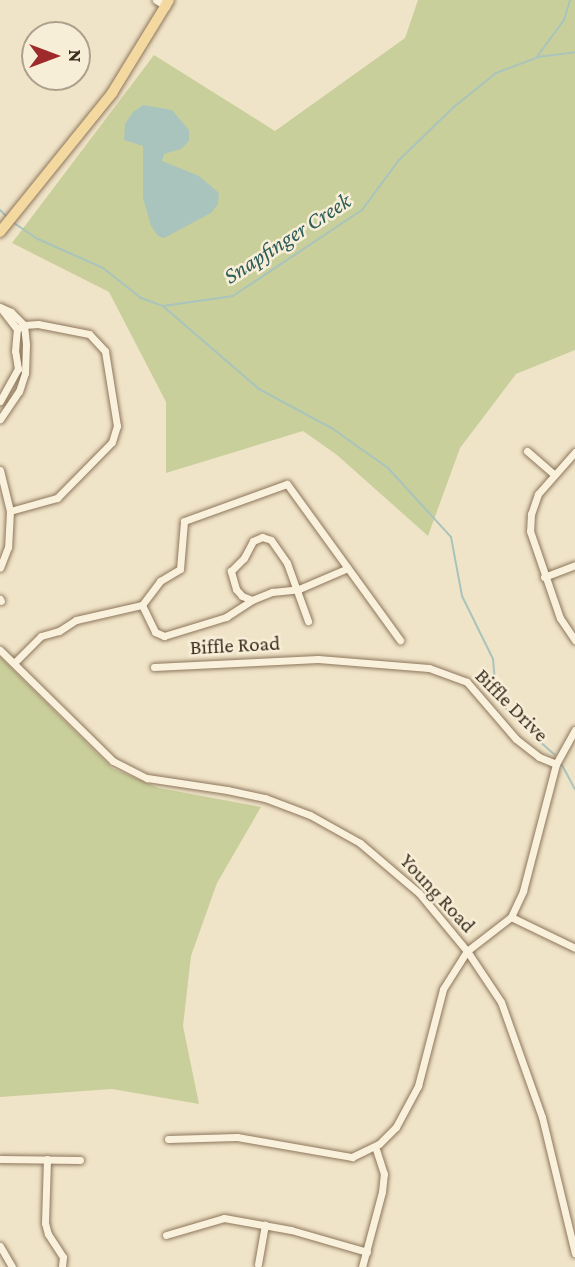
<!DOCTYPE html>
<style>
body{margin:0}
#map{position:relative;width:575px;height:1267px;overflow:hidden;background:#f0e4c8;font-family:"Crimson Pro",serif}
div>[style]{position:absolute}
[style*='--x']{left:calc(var(--x)*1px);top:calc(var(--y)*1px);width:calc(var(--w)*1px);rotate:calc(var(--a)*1deg)}
.green>*{inset:0;background:#c9cf9b}
.water>*{inset:0;background:#a9c4bc}
.stream>*{height:2px;margin:-1px;padding:0 1px;transform-origin:1px;border-radius:1px;background:#a9c4bc}
.roads{filter:drop-shadow(0 0 2px #8d765c) drop-shadow(0 0 2px #8d765c)}
.minor>*{height:7px;margin:-3.5px;padding:0 3.5px;transform-origin:3.5px;border-radius:3.5px;background:#faf1dc}
.major>*{height:10px;margin:-5px;padding:0 5px;transform-origin:5px;border-radius:5px;background:#f3d9a0}
span{translate:-50% -50%;white-space:nowrap;text-align:center;line-height:1.15;-webkit-text-stroke:5px #f7eed8;paint-order:stroke}
.street-label{font-size:21px;color:#3d2e20}
.water-label{font-size:23px;color:#2f5d5a;font-style:italic}
.north{position:absolute;left:21px;top:21px;width:70px;height:70px;box-sizing:border-box;background:#f7eed8;border:2px solid #ada18e;border-radius:50%;rotate:90deg;font-size:19px;font-weight:700;line-height:28px;text-align:center;color:#3d2e20}
.north::after{content:'';display:block;margin:auto;width:24px;height:32px;background:#9e2a2b;clip-path:polygon(50% 0,100% 100%,50% 72%,0 100%)}
</style>
<div id="map">
<div class="green">
<div style="clip-path:polygon(418px 0,575px 0,575px 350px,516px 374px,460px 448px,428px 536px,337px 455px,303px 431px,166px 473px,166px 402px,109px 292px,12px 243px,154px 55px,275px 131px,405px 38px)"></div>
<div style="clip-path:polygon(0 657px,112px 768px,159px 788px,261px 807px,217px 883px,191px 956px,183px 1026px,199px 1104px,112px 1089px,0 1097px)"></div>
</div>
<div class="water">
<div style="clip-path:polygon(143px 105px,172px 110px,189px 130px,189px 141px,181px 149px,164px 154px,162px 161px,199px 176px,219px 193px,218px 204px,211px 213px,164px 238px,158px 236px,151px 226px,143px 198px,143px 146px,124px 140px,125px 124px,133px 112px)"></div>
</div>
<div class="stream">
<div style="--x:537;--y:57;--w:38;--a:-7"></div>
<div style="--x:0;--y:210;--w:10;--a:45"></div>
<div style="--x:14;--y:223;--w:29;--a:34"></div>
<div style="--x:38;--y:239;--w:71;--a:24"></div>
<div style="--x:103;--y:268;--w:48;--a:38.3"></div>
<div style="--x:141;--y:298;--w:23;--a:20"></div>
<div style="--x:163;--y:306;--w:71;--a:-8.1"></div>
<div style="--x:233;--y:296;--w:155;--a:-33.7"></div>
<div style="--x:362;--y:210;--w:62;--a:-53.5"></div>
<div style="--x:399;--y:160;--w:78;--a:-44"></div>
<div style="--x:455;--y:106;--w:53;--a:-38.8"></div>
<div style="--x:496;--y:73;--w:43;--a:-20.6"></div>
<div style="--x:536;--y:58;--w:47;--a:-53.6"></div>
<div style="--x:564;--y:20;--w:21;--a:-73"></div>
<div style="--x:164;--y:307;--w:125;--a:40.8"></div>
<div style="--x:259;--y:389;--w:84;--a:28.4"></div>
<div style="--x:333;--y:429;--w:67;--a:35.3"></div>
<div style="--x:388;--y:468;--w:93;--a:47.6"></div>
<div style="--x:451;--y:537;--w:60;--a:79.4"></div>
<div style="--x:462;--y:596;--w:70;--a:63.8"></div>
<div style="--x:493;--y:659;--w:38;--a:85"></div>
<div style="--x:496;--y:697;--w:38;--a:48"></div>
<div style="--x:521;--y:725;--w:45;--a:41.4"></div>
<div style="--x:562;--y:765;--w:27;--a:62"></div>
</div>
<div class="roads">
<div class="minor">
<div style="--x:156;--y:0;--w:12;--a:31"></div>
<div style="--x:0;--y:307;--w:12;--a:24"></div>
<div style="--x:11;--y:312;--w:18;--a:45"></div>
<div style="--x:24;--y:325;--w:20;--a:84"></div>
<div style="--x:26;--y:345;--w:28;--a:92"></div>
<div style="--x:25;--y:373;--w:19;--a:108"></div>
<div style="--x:19;--y:391;--w:34;--a:124"></div>
<div style="--x:0;--y:401;--w:37;--a:-61"></div>
<div style="--x:18;--y:369;--w:18;--a:-99"></div>
<div style="--x:15;--y:351;--w:22;--a:-85"></div>
<div style="--x:17;--y:329;--w:23;--a:-128"></div>
<div style="--x:527;--y:451;--w:35;--a:41"></div>
<div style="--x:575;--y:452;--w:56;--a:131.4"></div>
<div style="--x:538;--y:494;--w:21;--a:109"></div>
<div style="--x:531;--y:514;--w:17;--a:93"></div>
<div style="--x:530;--y:531;--w:92;--a:71"></div>
<div style="--x:560;--y:618;--w:27;--a:56"></div>
<div style="--x:0;--y:470;--w:42;--a:76.3"></div>
<div style="--x:10;--y:511;--w:36;--a:93"></div>
<div style="--x:8;--y:547;--w:22;--a:111"></div>
<div style="--x:10;--y:511;--w:49;--a:-15.5"></div>
<div style="--x:57;--y:498;--w:78;--a:-45.5"></div>
<div style="--x:112;--y:442;--w:17;--a:-73"></div>
<div style="--x:117;--y:426;--w:76;--a:-99.1"></div>
<div style="--x:105;--y:351;--w:23;--a:-133"></div>
<div style="--x:89;--y:334;--w:52;--a:-168.9"></div>
<div style="--x:38;--y:324;--w:14;--a:176"></div>
<div style="--x:24;--y:325;--w:8;--a:150"></div>
<div style="--x:544;--y:577;--w:33;--a:-21"></div>
<div style="--x:0;--y:599;--w:2;--a:63"></div>
<div style="--x:252;--y:600;--w:11;--a:-158"></div>
<div style="--x:242;--y:596;--w:9;--a:-131"></div>
<div style="--x:236;--y:589;--w:19;--a:-106"></div>
<div style="--x:231;--y:571;--w:18;--a:-45"></div>
<div style="--x:244;--y:558;--w:19;--a:-62"></div>
<div style="--x:253;--y:541;--w:10;--a:-24"></div>
<div style="--x:262;--y:537;--w:9;--a:18"></div>
<div style="--x:271;--y:540;--w:28;--a:55"></div>
<div style="--x:287;--y:563;--w:62;--a:70.1"></div>
<div style="--x:142;--y:605;--w:30;--a:64"></div>
<div style="--x:155;--y:632;--w:10;--a:24"></div>
<div style="--x:164;--y:636;--w:65;--a:-17"></div>
<div style="--x:226;--y:617;--w:31;--a:-33"></div>
<div style="--x:252;--y:600;--w:22;--a:-22"></div>
<div style="--x:272;--y:592;--w:27;--a:-6"></div>
<div style="--x:299;--y:589;--w:53;--a:-23.2"></div>
<div style="--x:0;--y:650;--w:158;--a:44.5"></div>
<div style="--x:113;--y:761;--w:38;--a:27"></div>
<div style="--x:147;--y:778;--w:81;--a:8.5"></div>
<div style="--x:227;--y:790;--w:39;--a:12"></div>
<div style="--x:265;--y:798;--w:48;--a:20.7"></div>
<div style="--x:310;--y:815;--w:57;--a:29.2"></div>
<div style="--x:360;--y:843;--w:77;--a:40.3"></div>
<div style="--x:419;--y:893;--w:75;--a:50.4"></div>
<div style="--x:467;--y:951;--w:61;--a:56.3"></div>
<div style="--x:501;--y:1002;--w:122;--a:70.4"></div>
<div style="--x:542;--y:1117;--w:140;--a:76.4"></div>
<div style="--x:14;--y:663;--w:38;--a:-45"></div>
<div style="--x:41;--y:636;--w:19;--a:-16"></div>
<div style="--x:59;--y:631;--w:20;--a:-33"></div>
<div style="--x:76;--y:620;--w:68;--a:-12.8"></div>
<div style="--x:142;--y:605;--w:30;--a:-53"></div>
<div style="--x:160;--y:581;--w:23;--a:-31"></div>
<div style="--x:180;--y:569;--w:48;--a:-85.2"></div>
<div style="--x:184;--y:521;--w:109;--a:-19.8"></div>
<div style="--x:287;--y:484;--w:193;--a:54.1"></div>
<div style="--x:154;--y:667;--w:164;--a:-2.8"></div>
<div style="--x:318;--y:659;--w:111;--a:4.6"></div>
<div style="--x:429;--y:668;--w:40;--a:20.2"></div>
<div style="--x:467;--y:682;--w:75;--a:49.3"></div>
<div style="--x:516;--y:739;--w:29;--a:38"></div>
<div style="--x:539;--y:757;--w:18;--a:22"></div>
<div style="--x:511;--y:917;--w:71;--a:25.8"></div>
<div style="--x:168;--y:1139;--w:69;--a:-1.7"></div>
<div style="--x:237;--y:1137;--w:117;--a:9.9"></div>
<div style="--x:352;--y:1157;--w:30;--a:-26"></div>
<div style="--x:379;--y:1144;--w:24;--a:-45"></div>
<div style="--x:396;--y:1127;--w:47;--a:-61.8"></div>
<div style="--x:418;--y:1086;--w:100;--a:-75.5"></div>
<div style="--x:443;--y:989;--w:45;--a:-57.7"></div>
<div style="--x:467;--y:951;--w:56;--a:-37.7"></div>
<div style="--x:511;--y:917;--w:29;--a:-65"></div>
<div style="--x:523;--y:891;--w:131;--a:-75.4"></div>
<div style="--x:556;--y:764;--w:39;--a:-61"></div>
<div style="--x:0;--y:1159;--w:80;--a:0.7"></div>
<div style="--x:47;--y:1159;--w:64;--a:91.8"></div>
<div style="--x:45;--y:1223;--w:11;--a:75"></div>
<div style="--x:48;--y:1234;--w:27;--a:57"></div>
<div style="--x:63;--y:1257;--w:10;--a:96"></div>
<div style="--x:166;--y:1235;--w:60;--a:-16.3"></div>
<div style="--x:224;--y:1218;--w:68;--a:10.2"></div>
<div style="--x:291;--y:1230;--w:79;--a:16.1"></div>
<div style="--x:0;--y:1246;--w:24;--a:60"></div>
<div style="--x:258;--y:1264;--w:40;--a:-80"></div>
<div style="--x:362;--y:1267;--w:78;--a:-75.1"></div>
<div style="--x:382;--y:1192;--w:18;--a:-84"></div>
<div style="--x:384;--y:1174;--w:28;--a:-108"></div>
</div>
<div class="major">
<div style="--x:0;--y:232;--w:179;--a:-51.1"></div>
<div style="--x:112;--y:93;--w:109;--a:-58.5"></div>
</div>
</div>
<div class="street-label">
<span style="left:235px;top:645px;rotate:-3deg">Biffle Road</span>
<span style="left:512px;top:705px;rotate:45deg">Biffle Drive</span>
<span style="left:438px;top:893px;rotate:47deg">Young Road</span>
</div>
<div class="water-label">
<span style="left:287px;top:238px;rotate:-33deg">Snapfinger Creek</span>
</div>
<div class="north">N</div>
</div>
